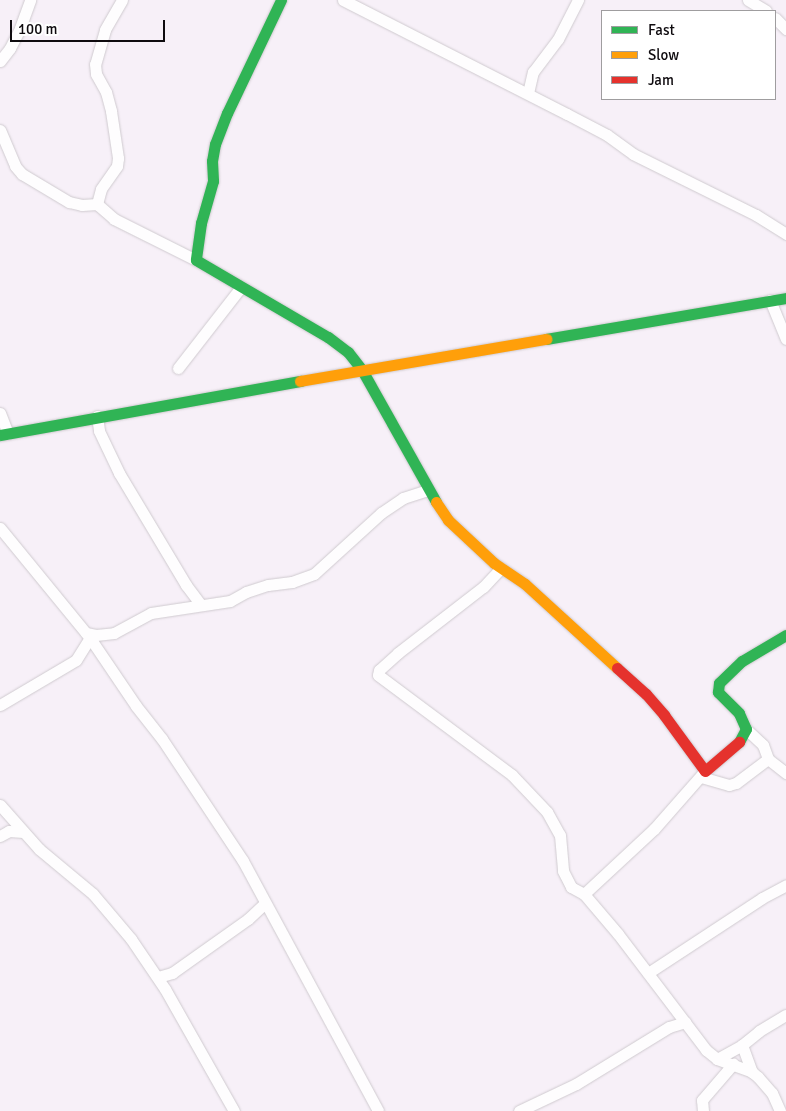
<!DOCTYPE html>
<style>
body{margin:0}
#map{position:relative;width:786px;height:1111px;overflow:hidden;background:#f7f0f8;font-family:Signika,sans-serif}
div>[style]{position:absolute}
[style*='--x']{left:calc(var(--x)*1px);top:calc(var(--y)*1px);width:calc(var(--w)*1px);rotate:calc(var(--a)*1deg)}
.roads{filter:drop-shadow(0 0 1px #cfcacf) drop-shadow(0 0 1px #cfcacf)}
.street>*{height:11px;margin:-5.5px;padding:0 5.5px;transform-origin:5.5px;border-radius:5.5px;background:#fefdfe}
.fast>*{height:11px;margin:-5.5px;padding:0 5.5px;transform-origin:5.5px;border-radius:5.5px;background:#30b455}
.slow>*{height:11px;margin:-5.5px;padding:0 5.5px;transform-origin:5.5px;border-radius:5.5px;background:#ff9f0a}
.jam>*{height:11px;margin:-5.5px;padding:0 5.5px;transform-origin:5.5px;border-radius:5.5px;background:#e5322d}
span{translate:-50% -50%;white-space:nowrap;text-align:center;line-height:1.15;-webkit-text-stroke:4px #fff;paint-order:stroke}
.legend{position:absolute;left:601px;top:10px;width:175px;height:90px;box-sizing:border-box;background:#fff;border:1px solid #9f9d9f;margin:0;padding:6px 9px;list-style:none;font-size:15px;color:#0f0b0f}
.legend li{display:flex;align-items:center;gap:10px;height:25px}
.legend b{width:25px;border:1px solid #9f9d9f}
.scale{position:absolute;left:10px;top:20px;width:155px;height:22px;box-sizing:border-box;border:2px solid #0f0b0f;border-top:0;padding-left:6px;font-size:15px;line-height:18px;white-space:nowrap;color:#0f0b0f;-webkit-text-stroke:4px #fff;paint-order:stroke}
</style>
<div id="map">
<div class="roads">
<div class="street">
<div style="--x:122;--y:0;--w:34;--a:120"></div>
<div style="--x:105;--y:30;--w:35;--a:106"></div>
<div style="--x:95;--y:64;--w:10;--a:84"></div>
<div style="--x:96;--y:74;--w:21;--a:61"></div>
<div style="--x:106;--y:92;--w:20;--a:75"></div>
<div style="--x:111;--y:111;--w:48;--a:81.5"></div>
<div style="--x:118;--y:158;--w:8;--a:97"></div>
<div style="--x:117;--y:166;--w:28;--a:125"></div>
<div style="--x:101;--y:189;--w:16;--a:105"></div>
<div style="--x:97;--y:204;--w:23;--a:41"></div>
<div style="--x:114;--y:219;--w:92;--a:26.6"></div>
<div style="--x:343;--y:0;--w:251;--a:27"></div>
<div style="--x:567;--y:114;--w:45;--a:27.7"></div>
<div style="--x:607;--y:135;--w:32;--a:36"></div>
<div style="--x:633;--y:154;--w:137;--a:26.4"></div>
<div style="--x:756;--y:215;--w:36;--a:32"></div>
<div style="--x:748;--y:0;--w:21;--a:31"></div>
<div style="--x:775;--y:18;--w:16;--a:45"></div>
<div style="--x:0;--y:61;--w:16;--a:-52"></div>
<div style="--x:10;--y:48;--w:22;--a:-63"></div>
<div style="--x:20;--y:28;--w:30;--a:-70"></div>
<div style="--x:528;--y:93;--w:22;--a:-77"></div>
<div style="--x:533;--y:72;--w:41;--a:-52.9"></div>
<div style="--x:558;--y:39;--w:44;--a:-62.9"></div>
<div style="--x:0;--y:130;--w:39;--a:67"></div>
<div style="--x:15;--y:166;--w:11;--a:49"></div>
<div style="--x:22;--y:174;--w:55;--a:30.8"></div>
<div style="--x:69;--y:202;--w:13;--a:13"></div>
<div style="--x:82;--y:205;--w:15;--a:-4"></div>
<div style="--x:770;--y:300;--w:42;--a:67.7"></div>
<div style="--x:178;--y:368;--w:103;--a:-52.1"></div>
<div style="--x:0;--y:413;--w:22;--a:69"></div>
<div style="--x:97;--y:416;--w:15;--a:82"></div>
<div style="--x:99;--y:431;--w:47;--a:64.5"></div>
<div style="--x:119;--y:473;--w:131;--a:59.1"></div>
<div style="--x:186;--y:585;--w:25;--a:53"></div>
<div style="--x:0;--y:528;--w:142;--a:50.7"></div>
<div style="--x:90;--y:638;--w:82;--a:55.9"></div>
<div style="--x:136;--y:706;--w:42;--a:51.8"></div>
<div style="--x:162;--y:739;--w:146;--a:56.4"></div>
<div style="--x:243;--y:861;--w:284;--a:61.6"></div>
<div style="--x:501;--y:568;--w:26;--a:133"></div>
<div style="--x:483;--y:587;--w:108;--a:142.2"></div>
<div style="--x:398;--y:653;--w:25;--a:138"></div>
<div style="--x:379;--y:670;--w:5;--a:101"></div>
<div style="--x:378;--y:675;--w:167;--a:36.7"></div>
<div style="--x:512;--y:775;--w:51;--a:46.6"></div>
<div style="--x:547;--y:812;--w:26;--a:61"></div>
<div style="--x:560;--y:835;--w:36;--a:85"></div>
<div style="--x:563;--y:871;--w:18;--a:63"></div>
<div style="--x:571;--y:887;--w:15;--a:28"></div>
<div style="--x:584;--y:894;--w:52;--a:49.6"></div>
<div style="--x:618;--y:934;--w:146;--a:52.8"></div>
<div style="--x:706;--y:1050;--w:14;--a:39"></div>
<div style="--x:717;--y:1059;--w:37;--a:20"></div>
<div style="--x:752;--y:1072;--w:8;--a:40"></div>
<div style="--x:758;--y:1077;--w:21;--a:49"></div>
<div style="--x:772;--y:1093;--w:20;--a:66"></div>
<div style="--x:86;--y:633;--w:10;--a:11"></div>
<div style="--x:96;--y:635;--w:18;--a:-6"></div>
<div style="--x:114;--y:633;--w:42;--a:-28.4"></div>
<div style="--x:151;--y:613;--w:80;--a:-8.6"></div>
<div style="--x:230;--y:601;--w:18;--a:-29"></div>
<div style="--x:246;--y:592;--w:23;--a:-18"></div>
<div style="--x:268;--y:585;--w:24;--a:-7"></div>
<div style="--x:292;--y:582;--w:23;--a:-20"></div>
<div style="--x:314;--y:574;--w:91;--a:-42.3"></div>
<div style="--x:381;--y:513;--w:27;--a:-34"></div>
<div style="--x:403;--y:498;--w:26;--a:-18"></div>
<div style="--x:0;--y:705;--w:88;--a:-30.6"></div>
<div style="--x:76;--y:660;--w:26;--a:-58"></div>
<div style="--x:746;--y:729;--w:23;--a:43"></div>
<div style="--x:763;--y:745;--w:15;--a:70"></div>
<div style="--x:768;--y:759;--w:23;--a:38"></div>
<div style="--x:701;--y:777;--w:29;--a:16"></div>
<div style="--x:729;--y:785;--w:7;--a:-16"></div>
<div style="--x:736;--y:783;--w:40;--a:-37"></div>
<div style="--x:0;--y:805;--w:59;--a:48.4"></div>
<div style="--x:39;--y:849;--w:70;--a:39.8"></div>
<div style="--x:93;--y:894;--w:59;--a:49.8"></div>
<div style="--x:131;--y:939;--w:60;--a:55.8"></div>
<div style="--x:165;--y:989;--w:140;--a:60.5"></div>
<div style="--x:0;--y:836;--w:10;--a:-29"></div>
<div style="--x:9;--y:831;--w:14;--a:4"></div>
<div style="--x:584;--y:894;--w:96;--a:-42.9"></div>
<div style="--x:654;--y:829;--w:77;--a:-48.7"></div>
<div style="--x:648;--y:973;--w:136;--a:-33.3"></div>
<div style="--x:762;--y:898;--w:27;--a:-28"></div>
<div style="--x:158;--y:977;--w:15;--a:-16"></div>
<div style="--x:172;--y:973;--w:93;--a:-35.4"></div>
<div style="--x:248;--y:919;--w:23;--a:-43"></div>
<div style="--x:742;--y:1045;--w:29;--a:70"></div>
<div style="--x:717;--y:1059;--w:29;--a:-29"></div>
<div style="--x:742;--y:1045;--w:22;--a:-39"></div>
<div style="--x:759;--y:1031;--w:31;--a:-31"></div>
<div style="--x:519;--y:1111;--w:63;--a:-25.3"></div>
<div style="--x:576;--y:1084;--w:109;--a:-31.5"></div>
<div style="--x:669;--y:1027;--w:17;--a:-17"></div>
<div style="--x:703;--y:1111;--w:11;--a:-95"></div>
<div style="--x:702;--y:1100;--w:48;--a:-49.3"></div>
</div>
<div class="fast">
<div style="--x:281;--y:0;--w:125;--a:115.5"></div>
<div style="--x:227;--y:113;--w:33;--a:111"></div>
<div style="--x:215;--y:144;--w:17;--a:100"></div>
<div style="--x:212;--y:161;--w:20;--a:87"></div>
<div style="--x:213;--y:181;--w:44;--a:105.9"></div>
<div style="--x:201;--y:223;--w:37;--a:98"></div>
<div style="--x:196;--y:260;--w:153;--a:30.3"></div>
<div style="--x:328;--y:337;--w:25;--a:37"></div>
<div style="--x:348;--y:352;--w:23;--a:52"></div>
<div style="--x:362;--y:370;--w:151;--a:60.7"></div>
<div style="--x:546;--y:339;--w:243;--a:-9.7"></div>
<div style="--x:0;--y:435;--w:305;--a:-10.2"></div>
<div style="--x:739;--y:742;--w:15;--a:-62"></div>
<div style="--x:746;--y:729;--w:17;--a:-114"></div>
<div style="--x:739;--y:713;--w:30;--a:-135"></div>
<div style="--x:718;--y:692;--w:9;--a:-84"></div>
<div style="--x:719;--y:683;--w:32;--a:-44"></div>
<div style="--x:742;--y:661;--w:51;--a:-30.6"></div>
</div>
<div class="slow">
<div style="--x:300;--y:381;--w:250;--a:-9.7"></div>
<div style="--x:436;--y:502;--w:22;--a:56"></div>
<div style="--x:448;--y:520;--w:63;--a:43.1"></div>
<div style="--x:494;--y:563;--w:37;--a:34"></div>
<div style="--x:525;--y:584;--w:125;--a:42.4"></div>
</div>
<div class="jam">
<div style="--x:617;--y:668;--w:39;--a:42"></div>
<div style="--x:646;--y:694;--w:28;--a:49"></div>
<div style="--x:664;--y:715;--w:69;--a:53.8"></div>
<div style="--x:705;--y:771;--w:45;--a:-40.5"></div>
</div>
</div>
<ul class="legend">
<li><b style="height:6px;background:#30b455"></b>Fast</li>
<li><b style="height:6px;background:#ff9f0a"></b>Slow</li>
<li><b style="height:6px;background:#e5322d"></b>Jam</li>
</ul>
<div class="scale">100 m</div>
</div>
